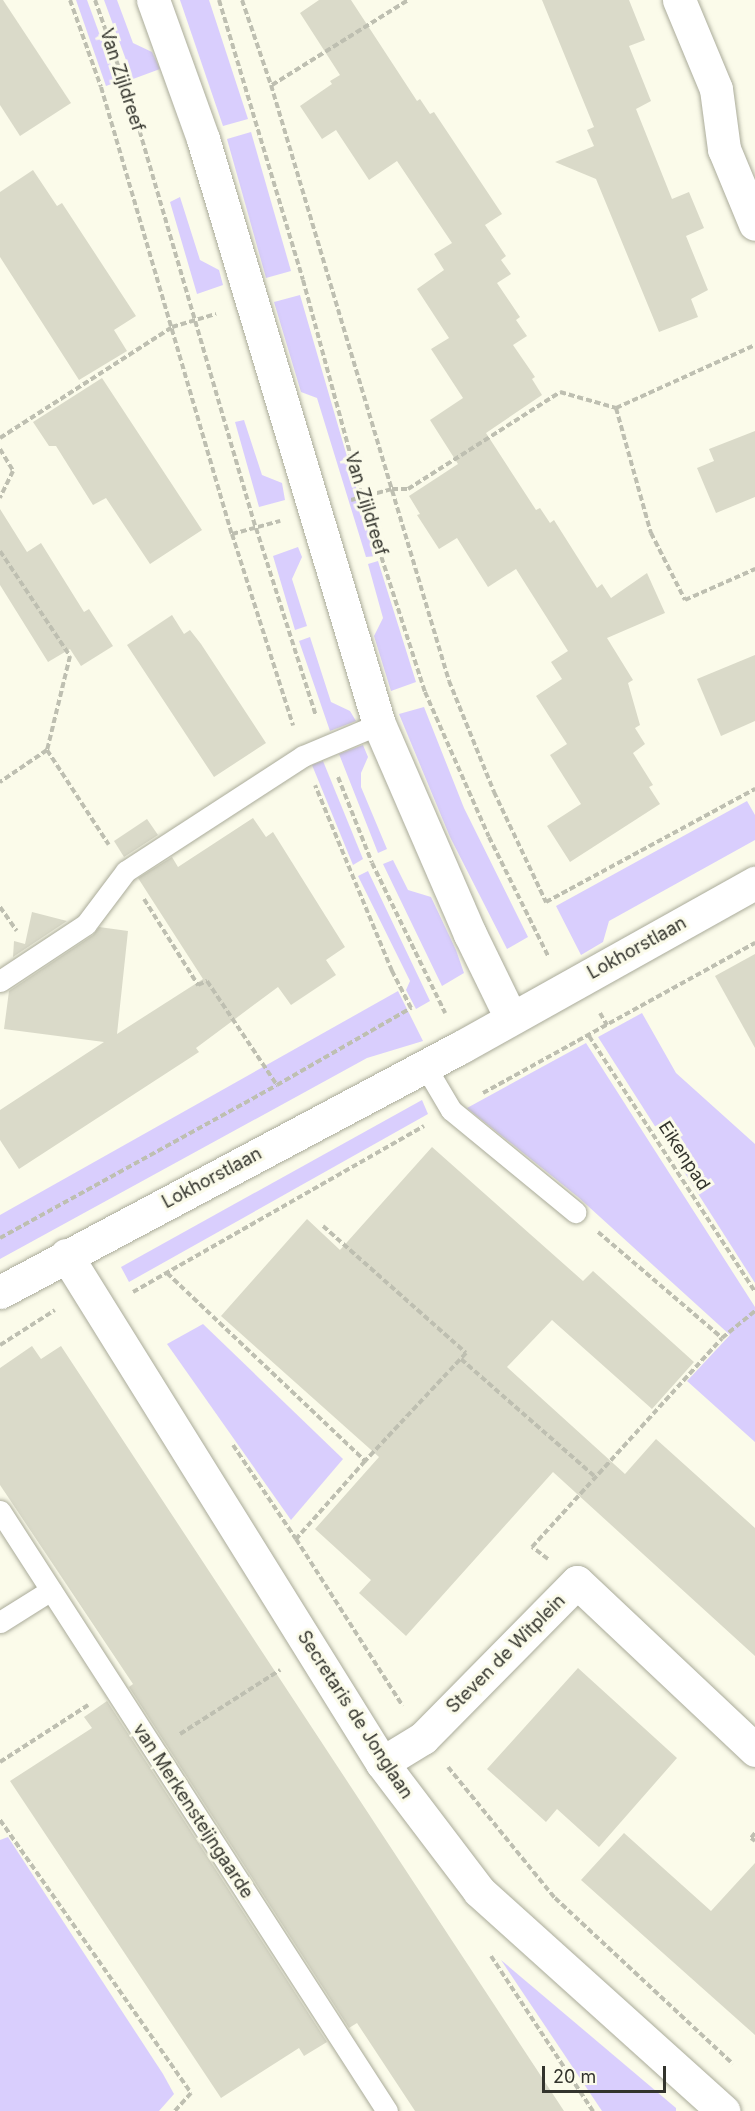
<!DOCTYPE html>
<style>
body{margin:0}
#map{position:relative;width:755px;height:2111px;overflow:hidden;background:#fbfbea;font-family:Inter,sans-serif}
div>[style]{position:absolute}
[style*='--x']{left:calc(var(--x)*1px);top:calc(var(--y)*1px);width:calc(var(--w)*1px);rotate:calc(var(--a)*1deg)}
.green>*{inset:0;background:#d9cefd}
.building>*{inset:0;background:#dadac9}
.path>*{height:4px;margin-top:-2px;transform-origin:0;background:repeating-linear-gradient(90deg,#bebfb1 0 6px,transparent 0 9px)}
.roads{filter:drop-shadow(0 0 2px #aaab9a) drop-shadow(0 0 2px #aaab9a)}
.lane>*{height:21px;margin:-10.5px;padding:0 10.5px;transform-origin:10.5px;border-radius:10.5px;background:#fff}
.street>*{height:33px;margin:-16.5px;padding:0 16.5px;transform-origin:16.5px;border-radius:16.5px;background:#fff}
span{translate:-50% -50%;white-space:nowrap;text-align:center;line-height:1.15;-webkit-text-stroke:6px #fbfbea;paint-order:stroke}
.street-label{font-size:18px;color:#33342d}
.scale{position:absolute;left:542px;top:2066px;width:124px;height:27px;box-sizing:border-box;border:3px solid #33342d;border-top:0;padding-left:8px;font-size:18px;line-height:21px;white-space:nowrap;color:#33342d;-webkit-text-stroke:4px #fbfbea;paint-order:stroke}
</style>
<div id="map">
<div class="green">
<div style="clip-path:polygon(76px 0,87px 0,117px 82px,106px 86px)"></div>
<div style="clip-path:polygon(104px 0,117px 0,133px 43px,152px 52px,160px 69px,133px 79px)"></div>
<div style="clip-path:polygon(180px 0,209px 0,248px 119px,223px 126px)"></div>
<div style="clip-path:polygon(251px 132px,291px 271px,266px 278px,227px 139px)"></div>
<div style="clip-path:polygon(180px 197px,200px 260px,219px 270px,223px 285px,197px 294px,170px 202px)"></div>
<div style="clip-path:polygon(300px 295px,376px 556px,366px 557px,317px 398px,301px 392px,274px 302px)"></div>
<div style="clip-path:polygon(244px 420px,262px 475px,282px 483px,285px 500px,259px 507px,235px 422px)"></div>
<div style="clip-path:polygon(298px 547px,302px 557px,292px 579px,307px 626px,295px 630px,273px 556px)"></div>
<div style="clip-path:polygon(378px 561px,416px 682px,391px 691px,374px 636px,383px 618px,368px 564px)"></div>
<div style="clip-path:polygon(310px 637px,331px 702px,350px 711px,356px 721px,330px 731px,299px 641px)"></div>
<div style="clip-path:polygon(424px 707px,464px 808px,528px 937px,507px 949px,450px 837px,399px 714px)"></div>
<div style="clip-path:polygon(363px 745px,368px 757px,361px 773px,361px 787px,387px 849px,378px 853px,339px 754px)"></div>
<div style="clip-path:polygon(323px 761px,363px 859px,353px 865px,312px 765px)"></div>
<div style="clip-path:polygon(747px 801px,755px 815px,755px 840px,609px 921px,603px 942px,581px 955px,556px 906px)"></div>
<div style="clip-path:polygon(393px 860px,408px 890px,431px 897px,456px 950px,464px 973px,442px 986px,383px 864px)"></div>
<div style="clip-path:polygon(368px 871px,430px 1001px,416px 1009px,406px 990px,410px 981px,358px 876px)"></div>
<div style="clip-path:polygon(398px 991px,423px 1041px,367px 1058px,0 1259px,0 1215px)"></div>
<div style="clip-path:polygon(642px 1013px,676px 1073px,755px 1144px,755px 1283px,598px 1037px)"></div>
<div style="clip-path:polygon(586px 1043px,755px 1307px,755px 1442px,687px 1381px,730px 1335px,578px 1197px,467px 1108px)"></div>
<div style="clip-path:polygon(422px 1100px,428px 1114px,129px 1282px,121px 1267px)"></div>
<div style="clip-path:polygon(203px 1324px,343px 1459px,291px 1520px,167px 1344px)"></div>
<div style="clip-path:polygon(8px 1837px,163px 2074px,174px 2094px,159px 2111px,0 2111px,0 1840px)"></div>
<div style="clip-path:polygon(501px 1960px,676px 2108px,676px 2111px,602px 2111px)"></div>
</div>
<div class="building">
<div style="clip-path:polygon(0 0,3px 0,71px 103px,20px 136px,0 105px)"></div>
<div style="clip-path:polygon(319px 0,351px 0,417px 101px,420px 99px,430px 114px,434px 112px,502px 214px,485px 225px,506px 256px,501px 260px,511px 274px,497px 283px,520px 317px,516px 320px,527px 336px,513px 345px,535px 377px,532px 379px,542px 395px,486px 433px,536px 510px,540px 508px,550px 523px,554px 520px,597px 588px,602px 584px,611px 598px,647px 573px,665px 613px,607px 638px,633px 680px,628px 683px,640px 725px,635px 728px,645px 744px,633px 753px,653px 785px,649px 787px,660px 804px,570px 862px,547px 826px,581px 804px,550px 755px,567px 744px,536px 696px,562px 679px,551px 662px,568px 651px,516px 569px,488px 587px,457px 538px,439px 549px,417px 515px,420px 514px,409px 496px,458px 464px,430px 420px,463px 398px,431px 349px,449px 338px,417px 289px,444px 270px,434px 254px,452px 243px,397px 161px,369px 180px,336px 130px,322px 139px,300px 106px,332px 84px,330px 81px,340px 75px,300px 13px)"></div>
<div style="clip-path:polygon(542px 0,629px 0,645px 40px,629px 46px,651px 101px,636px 109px,672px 199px,689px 192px,704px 228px,686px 236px,708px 290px,691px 299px,698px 317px,659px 332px,596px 179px,555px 162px,594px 146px,587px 130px,594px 127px)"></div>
<div style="clip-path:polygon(33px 170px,57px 206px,62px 203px,136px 316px,114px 330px,127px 351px,79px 380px,0 257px,0 192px)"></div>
<div style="clip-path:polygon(102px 378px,202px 530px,150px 564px,106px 498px,93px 505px,56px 446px,49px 446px,33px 422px)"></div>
<div style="clip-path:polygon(755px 431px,755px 497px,716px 513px,697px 468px,714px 461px,709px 449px)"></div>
<div style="clip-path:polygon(0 509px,27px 552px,41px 543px,84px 612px,89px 609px,113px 646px,81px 666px,70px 649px,48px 662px,0 585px)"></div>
<div style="clip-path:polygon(172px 615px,184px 634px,190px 630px,201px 644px,266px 743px,214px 777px,127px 645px)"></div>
<div style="clip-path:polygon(755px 655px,755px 721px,721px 736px,697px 679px)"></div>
<div style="clip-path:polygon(253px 818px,266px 837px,273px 832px,345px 947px,326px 960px,336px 975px,291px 1005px,278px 987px,196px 1048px,199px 1052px,19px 1169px,0 1140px,0 1110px,104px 1042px,4px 1029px,9px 991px,93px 935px,99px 927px,128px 931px,117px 1034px,203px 979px,138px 878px,172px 857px,178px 867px)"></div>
<div style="clip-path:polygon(147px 819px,158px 835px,124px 857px,114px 841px)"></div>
<div style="clip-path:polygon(32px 912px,67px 921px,13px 957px,14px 941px,25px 944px)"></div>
<div style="clip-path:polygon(755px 954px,755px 1048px,715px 976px)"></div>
<div style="clip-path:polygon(432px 1147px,583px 1281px,593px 1271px,694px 1362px,652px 1409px,552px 1320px,507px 1367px,625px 1474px,656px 1439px,755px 1528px,755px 1656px,553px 1472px,406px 1636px,359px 1593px,371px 1580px,315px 1529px,379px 1457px,221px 1316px,307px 1219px,340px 1250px)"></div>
<div style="clip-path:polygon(32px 1346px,41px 1359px,61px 1346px,564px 2111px,415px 2111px,357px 2023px,349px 2028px,129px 1687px,133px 1684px,0 1485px,0 1368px)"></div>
<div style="clip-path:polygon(578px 1668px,677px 1758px,599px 1847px,557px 1809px,546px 1822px,487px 1769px)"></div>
<div style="clip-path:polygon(107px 1701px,327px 2042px,304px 2056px,299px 2048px,221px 2098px,10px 1781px,92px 1728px,84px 1717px)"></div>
<div style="clip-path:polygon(624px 1833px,711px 1911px,755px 1863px,755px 2035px,581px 1880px)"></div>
</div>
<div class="path">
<div style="--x:70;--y:0;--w:92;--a:70.4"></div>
<div style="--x:101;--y:87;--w:466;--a:73.7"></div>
<div style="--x:232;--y:534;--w:201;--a:72.3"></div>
<div style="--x:95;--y:0;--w:111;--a:70.6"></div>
<div style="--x:132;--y:105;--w:441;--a:73.7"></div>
<div style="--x:256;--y:528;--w:197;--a:72.3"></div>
<div style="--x:219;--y:0;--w:292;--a:73.3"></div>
<div style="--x:303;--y:280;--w:225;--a:74.8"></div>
<div style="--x:362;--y:497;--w:205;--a:72.1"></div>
<div style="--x:425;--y:692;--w:158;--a:66.2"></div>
<div style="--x:489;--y:837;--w:133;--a:63.6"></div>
<div style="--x:242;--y:0;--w:90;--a:71.2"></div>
<div style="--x:271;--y:85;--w:622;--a:73.37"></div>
<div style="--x:449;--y:681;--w:120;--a:67.9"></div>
<div style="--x:494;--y:792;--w:122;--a:64.7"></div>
<div style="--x:546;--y:902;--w:238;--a:-28.4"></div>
<div style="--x:272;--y:85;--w:160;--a:-32"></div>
<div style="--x:616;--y:408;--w:130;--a:74.4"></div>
<div style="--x:651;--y:533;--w:75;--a:63.1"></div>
<div style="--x:685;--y:600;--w:77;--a:-23.9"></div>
<div style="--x:0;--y:438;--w:205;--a:-32.8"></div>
<div style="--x:172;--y:327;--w:46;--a:-16.5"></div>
<div style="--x:0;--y:449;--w:26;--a:59"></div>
<div style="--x:13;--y:471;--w:30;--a:116"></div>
<div style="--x:351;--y:500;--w:42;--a:-15"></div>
<div style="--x:392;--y:489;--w:16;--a:0"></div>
<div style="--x:408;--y:489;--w:180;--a:-32.5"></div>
<div style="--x:560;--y:392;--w:58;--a:15.9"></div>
<div style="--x:616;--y:408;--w:153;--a:-24.4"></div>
<div style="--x:232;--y:534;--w:50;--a:-15.2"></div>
<div style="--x:0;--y:551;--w:126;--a:56.3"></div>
<div style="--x:70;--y:656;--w:97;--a:103.7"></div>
<div style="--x:47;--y:750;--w:57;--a:145.8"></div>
<div style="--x:47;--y:750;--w:113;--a:56.9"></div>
<div style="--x:338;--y:777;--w:92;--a:68.4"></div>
<div style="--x:372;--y:863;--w:167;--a:64"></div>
<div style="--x:144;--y:899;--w:102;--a:57.9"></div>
<div style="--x:198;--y:985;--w:10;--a:-24"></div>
<div style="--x:207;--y:981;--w:125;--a:56.1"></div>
<div style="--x:0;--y:907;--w:29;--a:55"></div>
<div style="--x:600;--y:1013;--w:14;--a:60"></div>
<div style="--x:589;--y:1036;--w:305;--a:57"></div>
<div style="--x:483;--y:1093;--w:311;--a:-28.9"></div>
<div style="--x:323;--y:1226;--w:191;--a:41.6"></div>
<div style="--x:466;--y:1353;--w:148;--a:133.1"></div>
<div style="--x:598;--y:1232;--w:163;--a:40.5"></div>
<div style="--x:0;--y:1238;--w:316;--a:-28.9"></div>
<div style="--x:277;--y:1085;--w:155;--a:-29.9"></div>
<div style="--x:411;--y:1008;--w:42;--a:-117.2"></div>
<div style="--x:392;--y:971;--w:201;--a:-112.5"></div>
<div style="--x:167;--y:1273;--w:273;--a:43.5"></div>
<div style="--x:365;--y:1461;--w:104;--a:131.5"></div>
<div style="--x:296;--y:1539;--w:198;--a:57.4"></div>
<div style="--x:133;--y:1292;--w:335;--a:-29.7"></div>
<div style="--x:0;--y:1345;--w:65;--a:-32.5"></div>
<div style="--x:461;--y:1359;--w:177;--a:41.3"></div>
<div style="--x:233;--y:1445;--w:113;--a:56.2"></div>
<div style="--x:548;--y:1559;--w:20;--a:-143"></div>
<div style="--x:532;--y:1547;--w:282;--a:-47.7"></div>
<div style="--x:722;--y:1338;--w:43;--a:-39.3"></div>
<div style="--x:180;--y:1734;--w:119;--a:-32.6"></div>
<div style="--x:0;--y:1762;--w:105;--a:-32.9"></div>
<div style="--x:448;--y:1767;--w:169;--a:50.8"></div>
<div style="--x:555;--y:1898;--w:243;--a:43"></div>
<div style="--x:0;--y:1820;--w:333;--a:55"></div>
<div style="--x:191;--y:2093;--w:24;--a:132"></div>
<div style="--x:755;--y:1833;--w:6;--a:129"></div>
<div style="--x:751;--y:1838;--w:5;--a:37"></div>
<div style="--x:491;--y:1956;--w:186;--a:56.7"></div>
</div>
<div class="roads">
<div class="lane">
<div style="--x:0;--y:981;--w:103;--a:-33.5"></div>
<div style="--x:86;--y:924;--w:66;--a:-53"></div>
<div style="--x:126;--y:871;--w:211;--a:-33"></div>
<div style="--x:303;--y:756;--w:82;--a:-22.8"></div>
<div style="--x:425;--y:1066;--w:51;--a:59.4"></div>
<div style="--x:451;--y:1110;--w:161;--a:39.4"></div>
<div style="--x:0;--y:1511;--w:714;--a:57.18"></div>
<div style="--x:0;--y:1622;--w:60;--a:-32.1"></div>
</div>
<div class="street">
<div style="--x:153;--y:0;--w:148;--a:70.2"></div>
<div style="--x:203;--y:139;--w:611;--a:73.26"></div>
<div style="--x:379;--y:724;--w:229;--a:66.6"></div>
<div style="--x:470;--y:934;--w:93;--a:64"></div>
<div style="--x:679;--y:0;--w:96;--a:67.4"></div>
<div style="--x:716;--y:89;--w:61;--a:82.4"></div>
<div style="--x:724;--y:149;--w:81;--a:67.5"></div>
<div style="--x:66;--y:1255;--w:598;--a:58.12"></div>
<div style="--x:382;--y:1763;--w:161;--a:52.8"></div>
<div style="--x:479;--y:1891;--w:329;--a:42"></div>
<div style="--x:0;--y:1292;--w:522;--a:-27.99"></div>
<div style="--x:461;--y:1047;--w:337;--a:-29.2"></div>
<div style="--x:382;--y:1763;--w:48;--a:-31.4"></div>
<div style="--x:423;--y:1738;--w:219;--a:-45.4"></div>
<div style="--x:577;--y:1582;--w:245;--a:43.3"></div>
</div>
</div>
<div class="street-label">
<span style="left:122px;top:80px;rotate:72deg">Van Zijldreef</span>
<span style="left:366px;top:504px;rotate:73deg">Van Zijldreef</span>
<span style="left:637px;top:948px;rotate:-29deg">Lokhorstlaan</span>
<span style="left:684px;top:1156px;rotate:57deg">Eikenpad</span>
<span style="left:212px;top:1178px;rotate:-28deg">Lokhorstlaan</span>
<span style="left:506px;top:1654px;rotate:-45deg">Steven de Witplein</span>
<span style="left:355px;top:1715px;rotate:57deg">Secretaris de Jonglaan</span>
<span style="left:193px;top:1811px;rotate:57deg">van Merkensteijngaarde</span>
</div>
<div class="scale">20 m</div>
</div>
